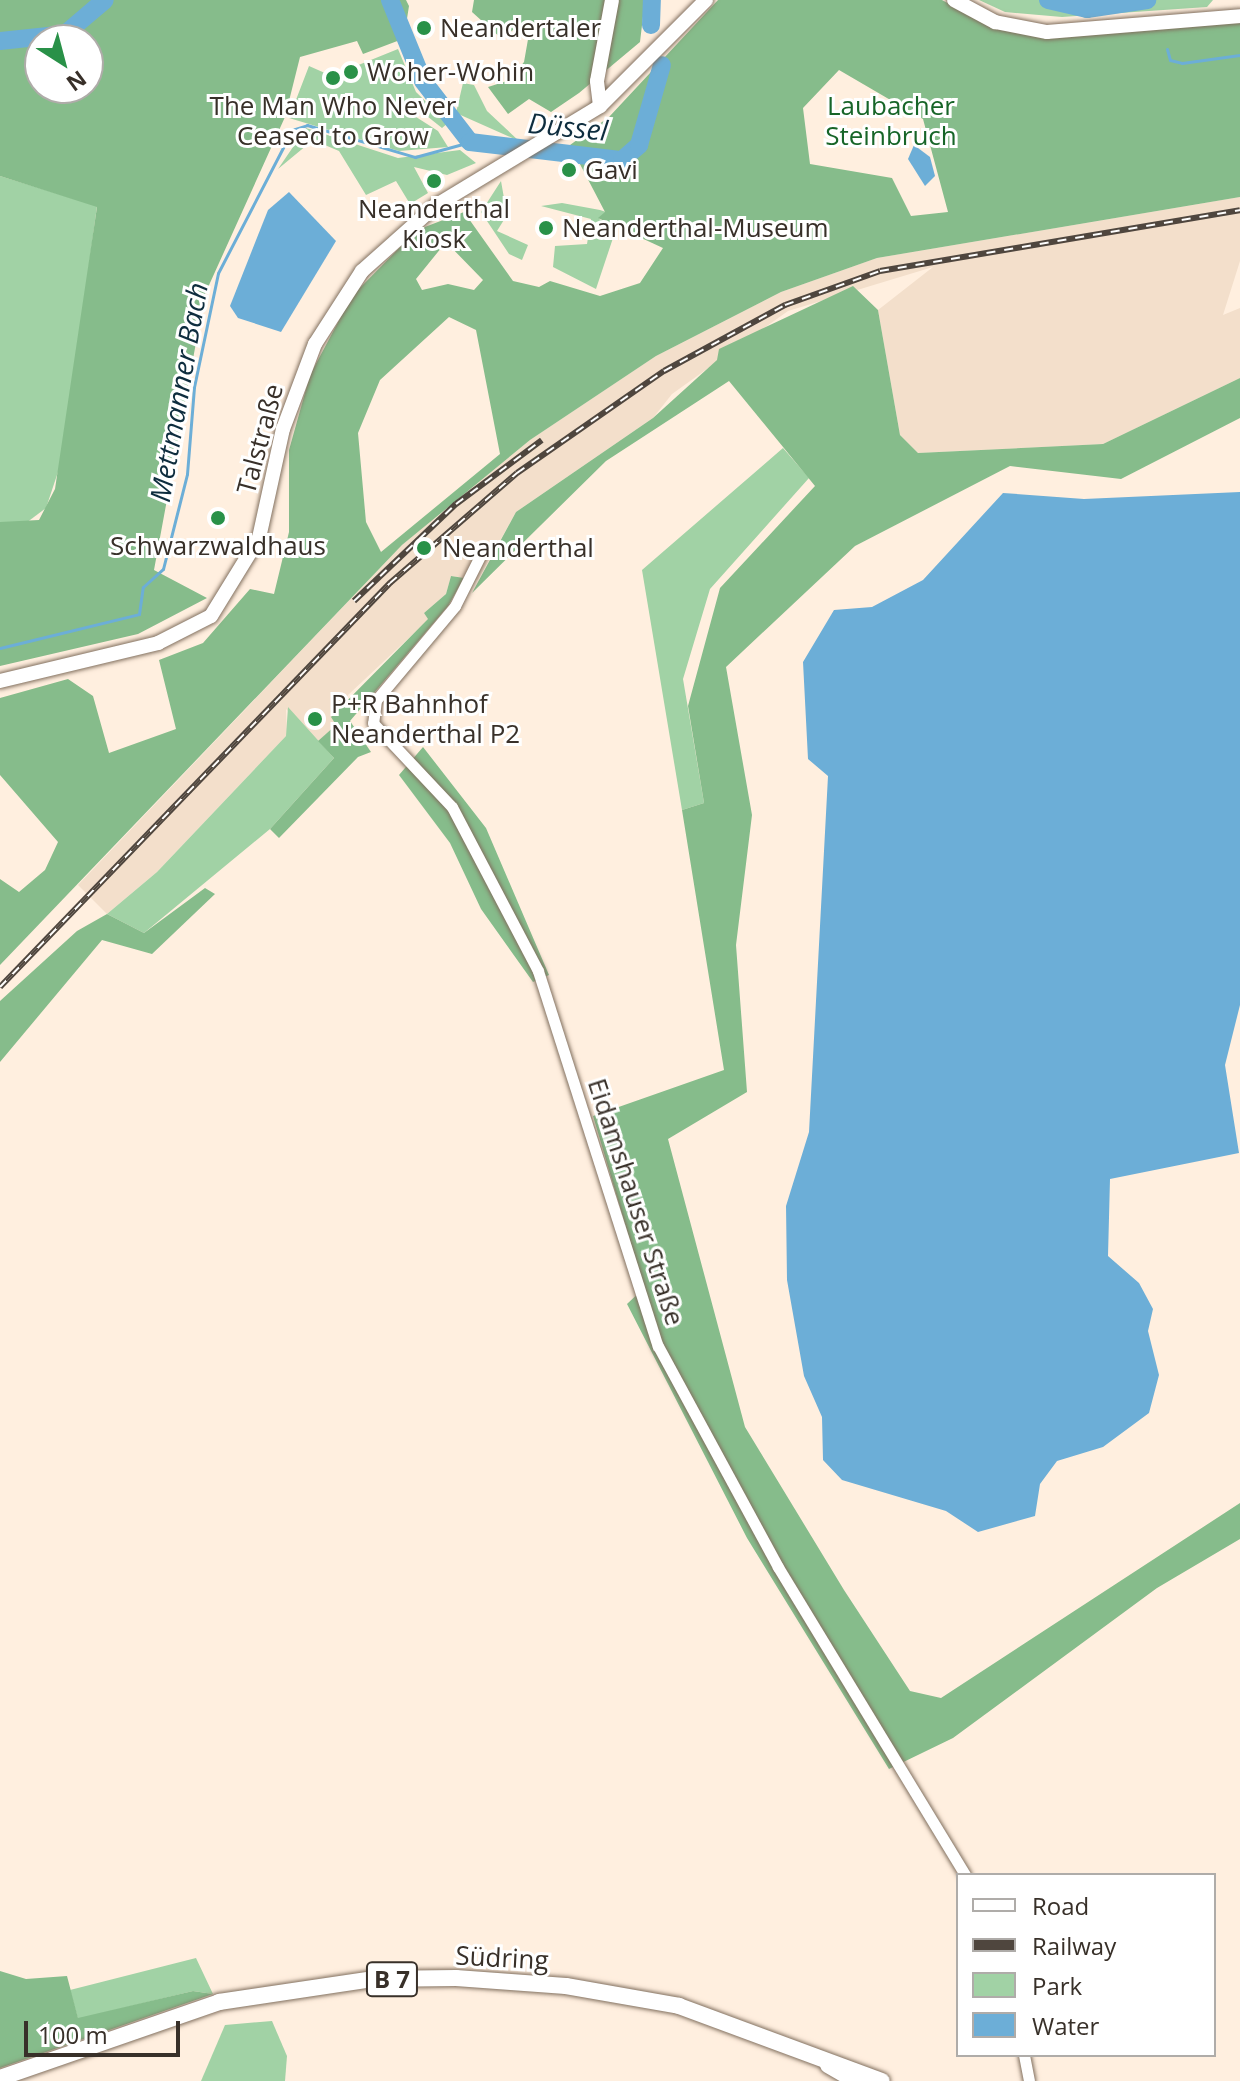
<!DOCTYPE html>
<meta charset="utf-8">
<style>
body{margin:0}
#map{position:relative;width:1240px;height:2081px;overflow:hidden;background:#ffefdf;font-family:"Open Sans",sans-serif}
div>[style]{position:absolute}
[style*='--x']{left:calc(var(--x)*1px);top:calc(var(--y)*1px);width:calc(var(--w)*1px);rotate:calc(var(--a)*1deg)}
.built>*{inset:0;background:#f3dfcb}
.green>*{inset:0;background:#a1d2a5}
.forest>*{inset:0;background:#86bc8b}
.water>*{inset:0;background:#6caed7}
.stream>*{height:3px;margin:-1.5px;padding:0 1.5px;transform-origin:1.5px;border-radius:1.5px;background:#6caed7}
.river>*{height:18px;margin:-9px;padding:0 9px;transform-origin:9px;border-radius:9px;background:#6caed7}
.roads{filter:drop-shadow(0 0 2px #82705f) drop-shadow(0 0 2px #82705f)}
.minor>*{height:11px;margin:-5.5px;padding:0 5.5px;transform-origin:5.5px;border-radius:5.5px;background:#fff}
.secondary>*{height:14px;margin:-7px;padding:0 7px;transform-origin:7px;border-radius:7px;background:#fff}
.primary>*{height:16px;margin:-8px;padding:0 8px;transform-origin:8px;border-radius:8px;background:#fff}
.rail>*{height:6px;margin-top:-3px;transform-origin:0;background:repeating-linear-gradient(90deg,#fff 0 9px,#4f463e 0 18px);box-sizing:border-box;border-block:2px solid #4f463e}
.dots>*{width:22px;height:22px;translate:-50% -50%;box-sizing:border-box;border:4px solid #fff;border-radius:50%}
span{translate:-50% -50%;white-space:nowrap;text-align:center;line-height:1.15;-webkit-text-stroke:6px #fff;paint-order:stroke}
.shield-label span{padding:2px 6px;background:#fff;border:2px solid;border-radius:6px;-webkit-text-stroke-width:0}
.shield-label{font-size:24px;color:#383029;font-weight:700}
.poi-label{font-size:26px;color:#383029}
.left{translate:0 -50%;text-align:left}
.park-label{font-size:26px;color:#176528}
.street-label{font-size:26px;color:#383029}
.water-label{font-size:28px;color:#0e2d3e;font-style:italic}
.legend{position:absolute;left:956px;top:1873px;width:260px;height:184px;box-sizing:border-box;background:#fff;border:2px solid #afaca9;margin:0;padding:10px 14px;list-style:none;font-size:24px;color:#383029}
.legend li{display:flex;align-items:center;gap:16px;height:40px}
.legend b{width:40px;border:2px solid #afaca9}
.north{position:absolute;left:24px;top:24px;width:80px;height:80px;box-sizing:border-box;background:#fff;border:2px solid #afaca9;border-radius:50%;rotate:144deg;font-size:22px;font-weight:700;line-height:32px;text-align:center;color:#383029}
.north::after{content:'';display:block;margin:auto;width:28px;height:36px;background:#299148;clip-path:polygon(50% 0,100% 100%,50% 72%,0 100%)}
.scale{position:absolute;left:24px;top:2021px;width:156px;height:36px;box-sizing:border-box;border:4px solid #383029;border-top:0;padding-left:10px;font-size:24px;line-height:28px;white-space:nowrap;color:#383029;-webkit-text-stroke:6px #fff;paint-order:stroke}
</style>
<div id="map">
<div class="built">
<div style="clip-path:polygon(1240px 197px,1240px 261px,1223px 315px,1240px 308px,1240px 378px,1103px 444px,918px 453px,900px 435px,878px 310px,933px 267px,788px 311px,672px 394px,653px 418px,516px 512px,478px 580px,451px 576px,446px 594px,424px 613px,429px 619px,348px 695px,337px 725px,318px 741px,286px 709px,287px 735px,157px 872px,107px 914px,78px 885px,402px 545px,530px 440px,656px 356px,781px 292px,877px 258px)"></div>
</div>
<div class="green">
<div style="clip-path:polygon(979px 0,1213px 0,1207px 7px,1062px 17px,1005px 12px)"></div>
<div style="clip-path:polygon(398px 49px,416px 92px,448px 123px,442px 128px,408px 101px,402px 108px,438px 131px,448px 147px,399px 151px,289px 118px,309px 66px,343px 81px,351px 68px)"></div>
<div style="clip-path:polygon(463px 83px,474px 85px,487px 111px,519px 141px,456px 113px)"></div>
<div style="clip-path:polygon(306px 128px,398px 158px,460px 150px,476px 163px,447px 175px,414px 167px,428px 193px,410px 204px,396px 181px,366px 195px,339px 151px,313px 140px,278px 169px)"></div>
<div style="clip-path:polygon(0 176px,97px 206px,63px 457px,46px 508px,26px 523px,0 522px)"></div>
<div style="clip-path:polygon(501px 181px,507px 215px,497px 231px,528px 245px,522px 260px,509px 254px,481px 212px)"></div>
<div style="clip-path:polygon(562px 203px,600px 210px,606px 212px,599px 219px,617px 226px,596px 289px,553px 267px,555px 246px,587px 244px,591px 219px,541px 206px)"></div>
<div style="clip-path:polygon(783px 448px,809px 478px,710px 589px,683px 679px,704px 803px,682px 810px,642px 570px)"></div>
<div style="clip-path:polygon(288px 707px,334px 758px,270px 829px,144px 933px,107px 914px,157px 872px,286px 736px)"></div>
<div style="clip-path:polygon(196px 1958px,213px 1994px,193px 1991px,78px 2019px,70px 1990px)"></div>
<div style="clip-path:polygon(272px 2021px,287px 2056px,285px 2081px,201px 2081px,225px 2025px)"></div>
</div>
<div class="forest">
<div style="clip-path:polygon(evenodd,0 0,406px 0,409px 6px,406px 25px,396px 32px,400px 40px,363px 54px,357px 41px,300px 57px,285px 117px,205px 294px,154px 570px,207px 598px,138px 634px,0 666px,0 522px,39px 520px,55px 489px,97px 207px,0 176px,0 0,40px 40px,88px 40px,88px 88px,40px 88px,40px 40px)"></div>
<div style="clip-path:polygon(474px 0,645px 0,640px 42px,579px 93px,551px 112px,529px 99px,508px 114px,488px 87px,510px 80px,524px 62px,530px 28px,519px 25px,502px 39px,472px 12px)"></div>
<div style="clip-path:polygon(evenodd,718px 0,942px 0,973px 17px,1078px 36px,1240px 22px,1240px 197px,877px 258px,781px 292px,656px 356px,530px 440px,402px 545px,0 965px,0 879px,19px 892px,45px 870px,58px 842px,0 775px,0 698px,68px 679px,93px 696px,109px 753px,176px 729px,159px 660px,203px 643px,250px 589px,274px 594px,289px 532px,289px 450px,310px 375px,352px 296px,417px 230px,464px 212px,513px 281px,539px 287px,550px 281px,600px 296px,640px 283px,663px 248px,598px 218px,605px 212px,570px 145px,609px 117px,718px 0,839px 70px,923px 119px,948px 212px,911px 216px,892px 178px,810px 164px,803px 108px,839px 70px,718px 0,446px 242px,483px 280px,474px 290px,448px 284px,422px 290px,416px 279px,446px 242px,718px 0,449px 317px,476px 330px,500px 454px,381px 552px,366px 522px,358px 433px,380px 380px,449px 317px)"></div>
<div style="clip-path:polygon(853px 286px,878px 310px,900px 435px,918px 453px,1103px 444px,1240px 378px,1240px 418px,1121px 479px,1010px 466px,855px 546px,726px 667px,752px 815px,736px 945px,747px 1092px,668px 1139px,745px 1427px,844px 1590px,910px 1691px,941px 1698px,1240px 1503px,1240px 1539px,1157px 1588px,953px 1738px,889px 1769px,747px 1538px,627px 1304px,644px 1288px,593px 1116px,724px 1070px,682px 810px,704px 803px,688px 706px,720px 588px,815px 486px,729px 381px,606px 461px,472px 593px,516px 512px,653px 418px,717px 360px,719px 349px)"></div>
<div style="clip-path:polygon(451px 576px,464px 578px,448px 606px,350px 721px,371px 752px,358px 757px,279px 838px,270px 829px,334px 758px,318px 741px,336px 725px,331px 717px,428px 619px,424px 613px,446px 594px)"></div>
<div style="clip-path:polygon(423px 747px,486px 828px,549px 975px,533px 982px,481px 909px,450px 843px,399px 775px)"></div>
<div style="clip-path:polygon(205px 888px,215px 894px,152px 954px,102px 940px,0 1062px,0 1001px,77px 931px,107px 914px,144px 933px)"></div>
<div style="clip-path:polygon(0 1971px,26px 1979px,67px 1976px,78px 2018px,193px 1991px,213px 1994px,0 2068px)"></div>
</div>
<div class="water">
<div style="clip-path:polygon(914px 145px,930px 157px,935px 176px,925px 186px,908px 159px)"></div>
<div style="clip-path:polygon(289px 192px,336px 241px,281px 332px,238px 318px,230px 306px,268px 210px)"></div>
<div style="clip-path:polygon(1240px 492px,1240px 1005px,1225px 1065px,1239px 1153px,1110px 1179px,1108px 1256px,1139px 1283px,1153px 1309px,1148px 1331px,1159px 1375px,1149px 1413px,1103px 1447px,1057px 1461px,1040px 1484px,1035px 1516px,978px 1532px,946px 1511px,842px 1480px,823px 1460px,822px 1417px,804px 1376px,787px 1280px,786px 1206px,809px 1132px,828px 776px,808px 759px,803px 662px,834px 610px,872px 607px,923px 580px,1003px 493px,1084px 499px)"></div>
</div>
<div class="stream">
<div style="--x:1167;--y:49;--w:11;--a:75"></div>
<div style="--x:1170;--y:60;--w:12;--a:14"></div>
<div style="--x:1182;--y:63;--w:59;--a:-7.9"></div>
<div style="--x:0;--y:648;--w:143;--a:-13.7"></div>
<div style="--x:139;--y:614;--w:27;--a:-82"></div>
<div style="--x:143;--y:587;--w:27;--a:-42"></div>
<div style="--x:163;--y:569;--w:98;--a:-75.8"></div>
<div style="--x:187;--y:474;--w:87;--a:-85.4"></div>
<div style="--x:194;--y:387;--w:116;--a:-78.1"></div>
<div style="--x:218;--y:273;--w:161;--a:-62.6"></div>
<div style="--x:292;--y:130;--w:16;--a:-18"></div>
<div style="--x:307;--y:125;--w:113;--a:16.5"></div>
<div style="--x:415;--y:157;--w:57;--a:-15.3"></div>
</div>
<div class="river">
<div style="--x:390;--y:0;--w:87;--a:67.8"></div>
<div style="--x:423;--y:81;--w:77;--a:52.4"></div>
<div style="--x:470;--y:142;--w:153;--a:6.8"></div>
<div style="--x:622;--y:160;--w:23;--a:-41"></div>
<div style="--x:639;--y:145;--w:83;--a:-74"></div>
<div style="--x:1048;--y:0;--w:40;--a:13"></div>
<div style="--x:1087;--y:9;--w:61;--a:-8.5"></div>
<div style="--x:651;--y:25;--w:25;--a:-88"></div>
<div style="--x:0;--y:41;--w:65;--a:-6.1"></div>
<div style="--x:65;--y:34;--w:52;--a:-40.4"></div>
</div>
<div class="roads">
<div class="minor">
<div style="--x:481;--y:554;--w:58;--a:116.6"></div>
<div style="--x:455;--y:606;--w:123;--a:130"></div>
<div style="--x:376;--y:700;--w:23;--a:97"></div>
<div style="--x:373;--y:723;--w:115;--a:46.8"></div>
<div style="--x:452;--y:807;--w:185;--a:62.3"></div>
<div style="--x:538;--y:971;--w:394;--a:72.3"></div>
<div style="--x:658;--y:1346;--w:251;--a:61.5"></div>
<div style="--x:778;--y:1567;--w:360;--a:58.7"></div>
<div style="--x:1024;--y:2055;--w:26;--a:79"></div>
</div>
<div class="secondary">
<div style="--x:954;--y:0;--w:47;--a:28.2"></div>
<div style="--x:995;--y:22;--w:53;--a:10.9"></div>
<div style="--x:1047;--y:32;--w:194;--a:-4.7"></div>
<div style="--x:600;--y:106;--w:25;--a:-97"></div>
<div style="--x:597;--y:81;--w:82;--a:-79.5"></div>
<div style="--x:0;--y:681;--w:163;--a:-13.5"></div>
<div style="--x:158;--y:643;--w:59;--a:-27"></div>
<div style="--x:211;--y:616;--w:92;--a:-58.4"></div>
<div style="--x:259;--y:538;--w:112;--a:-77.6"></div>
<div style="--x:283;--y:429;--w:91;--a:-69.4"></div>
<div style="--x:315;--y:344;--w:87;--a:-57.2"></div>
<div style="--x:362;--y:271;--w:98;--a:-41.7"></div>
<div style="--x:435;--y:206;--w:193;--a:-31.2"></div>
<div style="--x:600;--y:106;--w:150;--a:-45"></div>
</div>
<div class="primary">
<div style="--x:828;--y:2065;--w:32;--a:30"></div>
<div style="--x:0;--y:2078;--w:232;--a:-19.1"></div>
<div style="--x:219;--y:2002;--w:155;--a:-8.5"></div>
<div style="--x:372;--y:1979;--w:84;--a:-0.7"></div>
<div style="--x:456;--y:1978;--w:110;--a:4.2"></div>
<div style="--x:566;--y:1986;--w:115;--a:10"></div>
<div style="--x:679;--y:2006;--w:216;--a:20.3"></div>
</div>
</div>
<div class="rail">
<div style="--x:354;--y:601;--w:141;--a:-43.6"></div>
<div style="--x:456;--y:504;--w:107;--a:-36.7"></div>
<div style="--x:0;--y:987;--w:562;--a:-46.01"></div>
<div style="--x:390;--y:583;--w:168;--a:-40.9"></div>
<div style="--x:517;--y:473;--w:179;--a:-34.8"></div>
<div style="--x:664;--y:371;--w:138;--a:-28.6"></div>
<div style="--x:785;--y:305;--w:101;--a:-19.7"></div>
<div style="--x:880;--y:271;--w:365;--a:-9.6"></div>
</div>
<div class="dots">
<div style="left:424px;top:28px;background:#299148"></div>
<div style="left:351px;top:72px;background:#299148"></div>
<div style="left:333px;top:78px;background:#299148"></div>
<div style="left:569px;top:170px;background:#299148"></div>
<div style="left:434px;top:181px;background:#299148"></div>
<div style="left:546px;top:228px;background:#299148"></div>
<div style="left:218px;top:518px;background:#299148"></div>
<div style="left:424px;top:548px;background:#299148"></div>
<div style="left:315px;top:719px;background:#299148"></div>
</div>
<div class="shield-label">
<span style="left:392px;top:1979px">B 7</span>
</div>
<div class="poi-label">
<span class="left" style="left:440px;top:28px">Neandertaler</span>
<span class="left" style="left:367px;top:72px">Woher-Wohin</span>
<span style="left:333px;top:121px">The Man Who Never<br>Ceased to Grow</span>
<span class="left" style="left:585px;top:170px">Gavi</span>
<span style="left:434px;top:224px">Neanderthal<br>Kiosk</span>
<span class="left" style="left:562px;top:228px">Neanderthal-Museum</span>
<span style="left:218px;top:546px">Schwarzwaldhaus</span>
<span class="left" style="left:442px;top:548px">Neanderthal</span>
<span class="left" style="left:331px;top:719px">P+R Bahnhof<br>Neanderthal P2</span>
</div>
<div class="park-label">
<span style="left:891px;top:121px">Laubacher<br>Steinbruch</span>
</div>
<div class="street-label">
<span style="left:260px;top:439px;rotate:-75deg">Talstraße</span>
<span style="left:636px;top:1202px;rotate:72deg">Eidamshauser Straße</span>
<span style="left:502px;top:1958px;rotate:3deg">Südring</span>
</div>
<div class="water-label">
<span style="left:568px;top:126px;rotate:6deg">Düssel</span>
<span style="left:178px;top:392px;rotate:-80deg">Mettmanner Bach</span>
</div>
<ul class="legend">
<li><b style="height:10px;background:#fff"></b>Road</li>
<li><b style="height:10px;background:#4f463e"></b>Railway</li>
<li><b style="height:22px;background:#a1d2a5"></b>Park</li>
<li><b style="height:22px;background:#6caed7"></b>Water</li>
</ul>
<div class="north">N</div>
<div class="scale">100 m</div>
</div>
